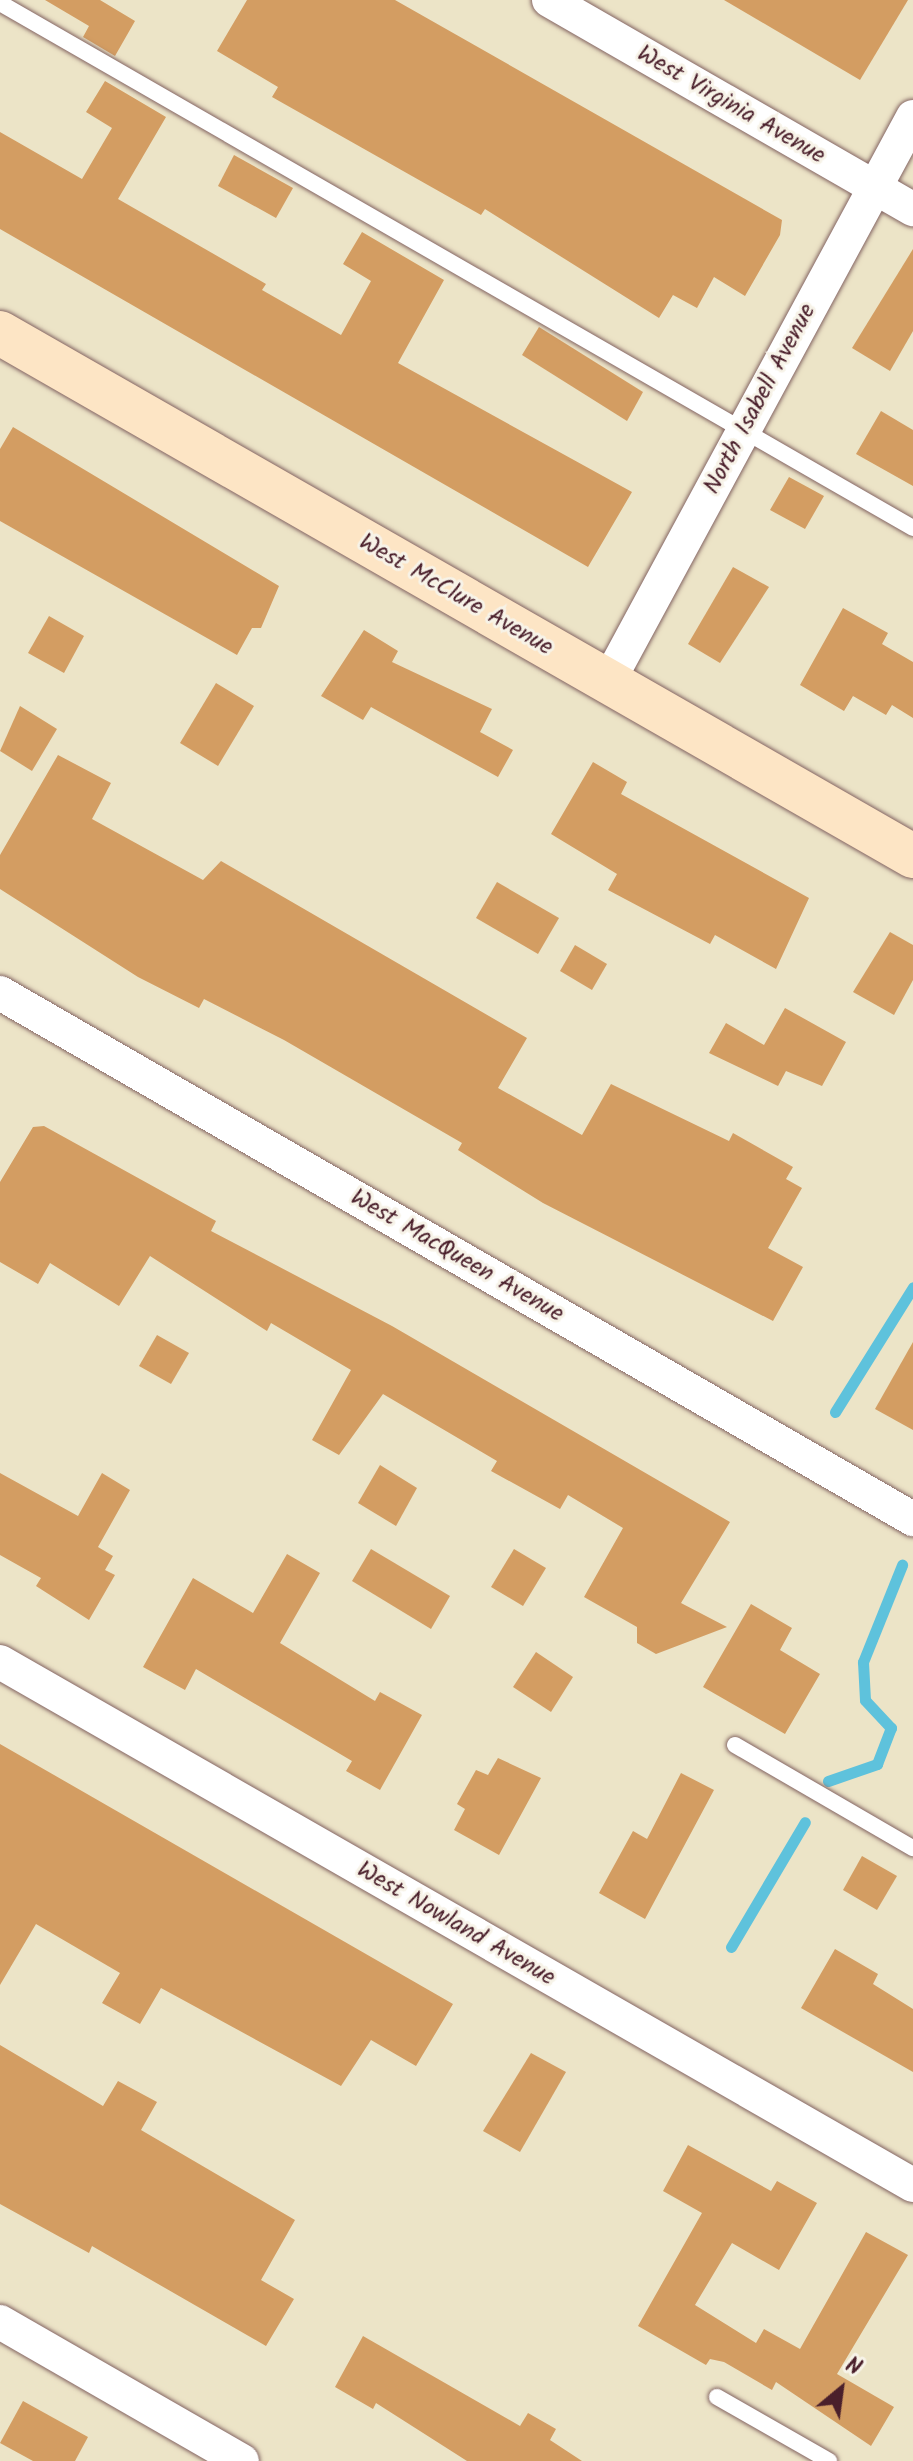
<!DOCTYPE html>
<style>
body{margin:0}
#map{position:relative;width:913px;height:2461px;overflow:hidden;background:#ece4c7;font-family:Kalam,sans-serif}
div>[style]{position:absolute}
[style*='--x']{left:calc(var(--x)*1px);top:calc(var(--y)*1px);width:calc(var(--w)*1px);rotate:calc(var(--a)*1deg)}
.stream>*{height:11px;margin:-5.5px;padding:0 5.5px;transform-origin:5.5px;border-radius:5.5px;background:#5ec2dc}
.building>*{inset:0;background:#d39d62}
.roads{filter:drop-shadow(0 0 2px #836462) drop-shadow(0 0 2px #836462)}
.lane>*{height:16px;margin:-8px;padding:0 8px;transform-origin:8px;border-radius:8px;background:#fff}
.street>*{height:34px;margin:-17px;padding:0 17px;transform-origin:17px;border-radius:17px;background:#fff}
.secondary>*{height:44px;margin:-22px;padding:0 22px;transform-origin:22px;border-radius:22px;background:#fde5c5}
span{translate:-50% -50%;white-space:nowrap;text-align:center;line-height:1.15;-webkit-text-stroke:6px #f7f3e8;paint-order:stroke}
.street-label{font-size:24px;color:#4a1f2b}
.north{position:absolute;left:801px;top:2349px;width:80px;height:80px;-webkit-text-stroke:6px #f7f3e8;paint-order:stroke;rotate:29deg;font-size:22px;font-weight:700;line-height:32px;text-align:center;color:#4a1f2b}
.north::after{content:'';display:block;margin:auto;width:28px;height:36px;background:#4a1f2b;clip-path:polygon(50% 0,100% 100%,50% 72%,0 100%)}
</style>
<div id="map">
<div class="stream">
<div style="--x:835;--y:1412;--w:147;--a:-58"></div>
<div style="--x:828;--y:1781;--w:52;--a:-19.1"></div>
<div style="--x:877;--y:1764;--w:39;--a:-69"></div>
<div style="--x:891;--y:1728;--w:38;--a:-133"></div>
<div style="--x:865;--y:1700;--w:38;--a:-93"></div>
<div style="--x:863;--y:1662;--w:105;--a:-68.1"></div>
<div style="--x:731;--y:1947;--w:145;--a:-59.4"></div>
</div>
<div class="building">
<div style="clip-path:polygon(45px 0,100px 0,135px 21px,115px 56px,83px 37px,89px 26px)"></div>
<div style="clip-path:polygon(247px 0,395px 0,782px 220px,780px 235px,745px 296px,714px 277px,697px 308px,673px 295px,659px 318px,485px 209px,481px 215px,272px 97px,278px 87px,217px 51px)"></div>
<div style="clip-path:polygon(724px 0,908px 0,860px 80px)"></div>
<div style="clip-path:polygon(105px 81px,166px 117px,118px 199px,266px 284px,262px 290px,341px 335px,371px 281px,343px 264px,362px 232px,444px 280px,398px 363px,632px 492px,588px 567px,0 229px,0 132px,82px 179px,112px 128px,86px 112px)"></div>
<div style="clip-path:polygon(234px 155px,293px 188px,276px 218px,218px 186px)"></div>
<div style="clip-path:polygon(913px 249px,913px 331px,890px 371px,852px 348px)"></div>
<div style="clip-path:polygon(539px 327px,643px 392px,627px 421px,522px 355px)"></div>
<div style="clip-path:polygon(881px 411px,913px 430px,913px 486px,856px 454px)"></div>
<div style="clip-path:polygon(13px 427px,279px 586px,261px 628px,252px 628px,237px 655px,0 521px,0 449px)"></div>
<div style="clip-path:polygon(789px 477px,824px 496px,805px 529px,770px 510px)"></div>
<div style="clip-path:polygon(733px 567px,769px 587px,720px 663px,688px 644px)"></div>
<div style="clip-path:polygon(843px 608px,888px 633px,882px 644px,913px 662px,913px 718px,892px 705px,886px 715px,853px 696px,844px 711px,800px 685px)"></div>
<div style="clip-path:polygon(49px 616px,84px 636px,64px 673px,28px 653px)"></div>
<div style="clip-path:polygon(364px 630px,398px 651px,392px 662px,492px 709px,480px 732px,513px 750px,498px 777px,371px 707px,363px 720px,321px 696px)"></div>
<div style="clip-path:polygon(216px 683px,254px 706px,218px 766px,180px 743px)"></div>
<div style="clip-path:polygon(20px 706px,57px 729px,32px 771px,0 751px)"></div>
<div style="clip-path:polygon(58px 755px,111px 783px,92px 819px,203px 880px,221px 861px,527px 1038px,498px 1088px,582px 1135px,611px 1084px,729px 1141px,733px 1133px,793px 1167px,786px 1179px,802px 1188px,768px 1248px,803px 1267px,773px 1321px,543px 1203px,458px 1150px,462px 1143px,284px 1040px,204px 999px,199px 1008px,138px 977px,0 889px,0 855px)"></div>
<div style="clip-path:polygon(593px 762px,627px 782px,621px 794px,809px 898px,776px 969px,715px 935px,710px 944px,608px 890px,617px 874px,551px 834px)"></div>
<div style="clip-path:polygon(497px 882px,559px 918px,538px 954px,476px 918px)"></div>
<div style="clip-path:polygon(890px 932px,913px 945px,913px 980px,894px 1015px,853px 992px)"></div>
<div style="clip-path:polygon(575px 945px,607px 964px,592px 990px,560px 971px)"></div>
<div style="clip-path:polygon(785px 1008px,846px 1042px,822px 1086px,786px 1071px,778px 1086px,709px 1053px,726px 1023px,764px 1045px)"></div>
<div style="clip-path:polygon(44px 1126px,216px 1221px,211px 1231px,392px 1326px,730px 1522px,681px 1603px,727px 1627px,656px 1654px,637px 1643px,637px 1627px,584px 1597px,623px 1528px,568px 1495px,560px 1509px,491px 1471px,497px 1461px,383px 1394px,339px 1455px,312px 1440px,351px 1370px,271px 1323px,267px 1331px,150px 1256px,119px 1306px,50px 1263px,38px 1284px,0 1262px,0 1182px,33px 1127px)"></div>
<div style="clip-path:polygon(157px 1335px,189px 1353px,171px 1384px,139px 1366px)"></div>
<div style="clip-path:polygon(913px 1342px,913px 1430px,875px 1409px)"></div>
<div style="clip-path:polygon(380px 1465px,417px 1488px,396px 1526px,358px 1503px)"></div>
<div style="clip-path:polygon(0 1473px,78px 1516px,102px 1473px,130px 1490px,98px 1547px,113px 1556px,105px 1570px,115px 1575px,89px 1620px,36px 1586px,41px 1578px,0 1555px)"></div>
<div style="clip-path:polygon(371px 1549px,450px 1596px,431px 1629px,352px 1581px)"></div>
<div style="clip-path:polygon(514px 1549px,546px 1568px,523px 1606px,491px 1587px)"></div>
<div style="clip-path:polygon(287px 1554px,320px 1573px,280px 1643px,375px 1701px,380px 1692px,422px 1715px,380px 1790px,346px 1771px,352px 1761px,196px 1669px,185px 1690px,143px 1667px,193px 1578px,253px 1613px)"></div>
<div style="clip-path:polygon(751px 1604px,792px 1628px,780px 1650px,820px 1674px,785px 1734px,703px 1687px)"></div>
<div style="clip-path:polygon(536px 1652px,573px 1677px,551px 1712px,513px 1687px)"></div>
<div style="clip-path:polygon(0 1744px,453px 2004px,416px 2066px,371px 2040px,341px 2086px,161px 1988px,140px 2024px,102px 2003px,120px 1973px,36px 1924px,0 1985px)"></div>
<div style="clip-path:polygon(498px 1758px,541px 1778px,499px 1855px,454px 1830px,465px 1809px,457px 1804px,476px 1770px,488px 1775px)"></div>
<div style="clip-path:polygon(681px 1773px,714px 1790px,645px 1919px,599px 1893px,633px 1831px,647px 1839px)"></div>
<div style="clip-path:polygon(862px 1856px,897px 1876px,877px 1910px,843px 1890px)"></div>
<div style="clip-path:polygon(835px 1949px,878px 1974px,873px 1984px,913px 2009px,913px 2072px,801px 2008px)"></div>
<div style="clip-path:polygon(0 2045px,103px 2106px,118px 2081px,157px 2102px,141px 2130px,295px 2220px,261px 2280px,294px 2299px,266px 2346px,92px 2246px,89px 2253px,0 2204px)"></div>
<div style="clip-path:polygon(531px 2053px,566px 2072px,520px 2152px,483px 2131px)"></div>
<div style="clip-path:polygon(688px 2145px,771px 2191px,777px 2181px,817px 2203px,779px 2270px,732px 2243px,695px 2305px,756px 2343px,764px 2329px,800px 2349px,866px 2232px,908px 2255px,837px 2374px,894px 2407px,871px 2446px,776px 2382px,772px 2390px,724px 2362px,710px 2359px,706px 2365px,638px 2326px,702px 2213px,663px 2191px)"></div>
<div style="clip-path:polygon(363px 2336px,520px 2426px,528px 2413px,556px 2429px,550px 2440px,582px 2461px,467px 2461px,376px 2403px,373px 2409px,335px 2387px)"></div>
<div style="clip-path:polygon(23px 2401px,88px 2437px,75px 2461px,33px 2461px,0 2443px)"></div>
</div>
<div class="roads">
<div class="lane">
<div style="--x:0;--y:3;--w:1053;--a:29.9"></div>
<div style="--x:735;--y:1745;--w:206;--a:30.1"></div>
<div style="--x:717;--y:2397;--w:129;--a:29.7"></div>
</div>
<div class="street">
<div style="--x:549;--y:0;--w:420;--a:29.9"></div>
<div style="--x:608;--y:682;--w:642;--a:-61.64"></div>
<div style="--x:0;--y:993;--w:1054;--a:29.95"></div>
<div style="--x:0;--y:1662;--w:1052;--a:29.81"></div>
<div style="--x:0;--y:2322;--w:279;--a:29.9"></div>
</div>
<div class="secondary">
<div style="--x:0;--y:333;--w:1052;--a:29.81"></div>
</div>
</div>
<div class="street-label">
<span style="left:731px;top:105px;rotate:30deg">West Virginia Avenue</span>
<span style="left:760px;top:399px;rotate:-62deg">North Isabell Avenue</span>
<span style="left:456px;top:595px;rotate:30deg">West McClure Avenue</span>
<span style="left:457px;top:1256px;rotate:30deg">West MacQueen Avenue</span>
<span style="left:456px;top:1924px;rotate:30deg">West Nowland Avenue</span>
</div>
<div class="north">N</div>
</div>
